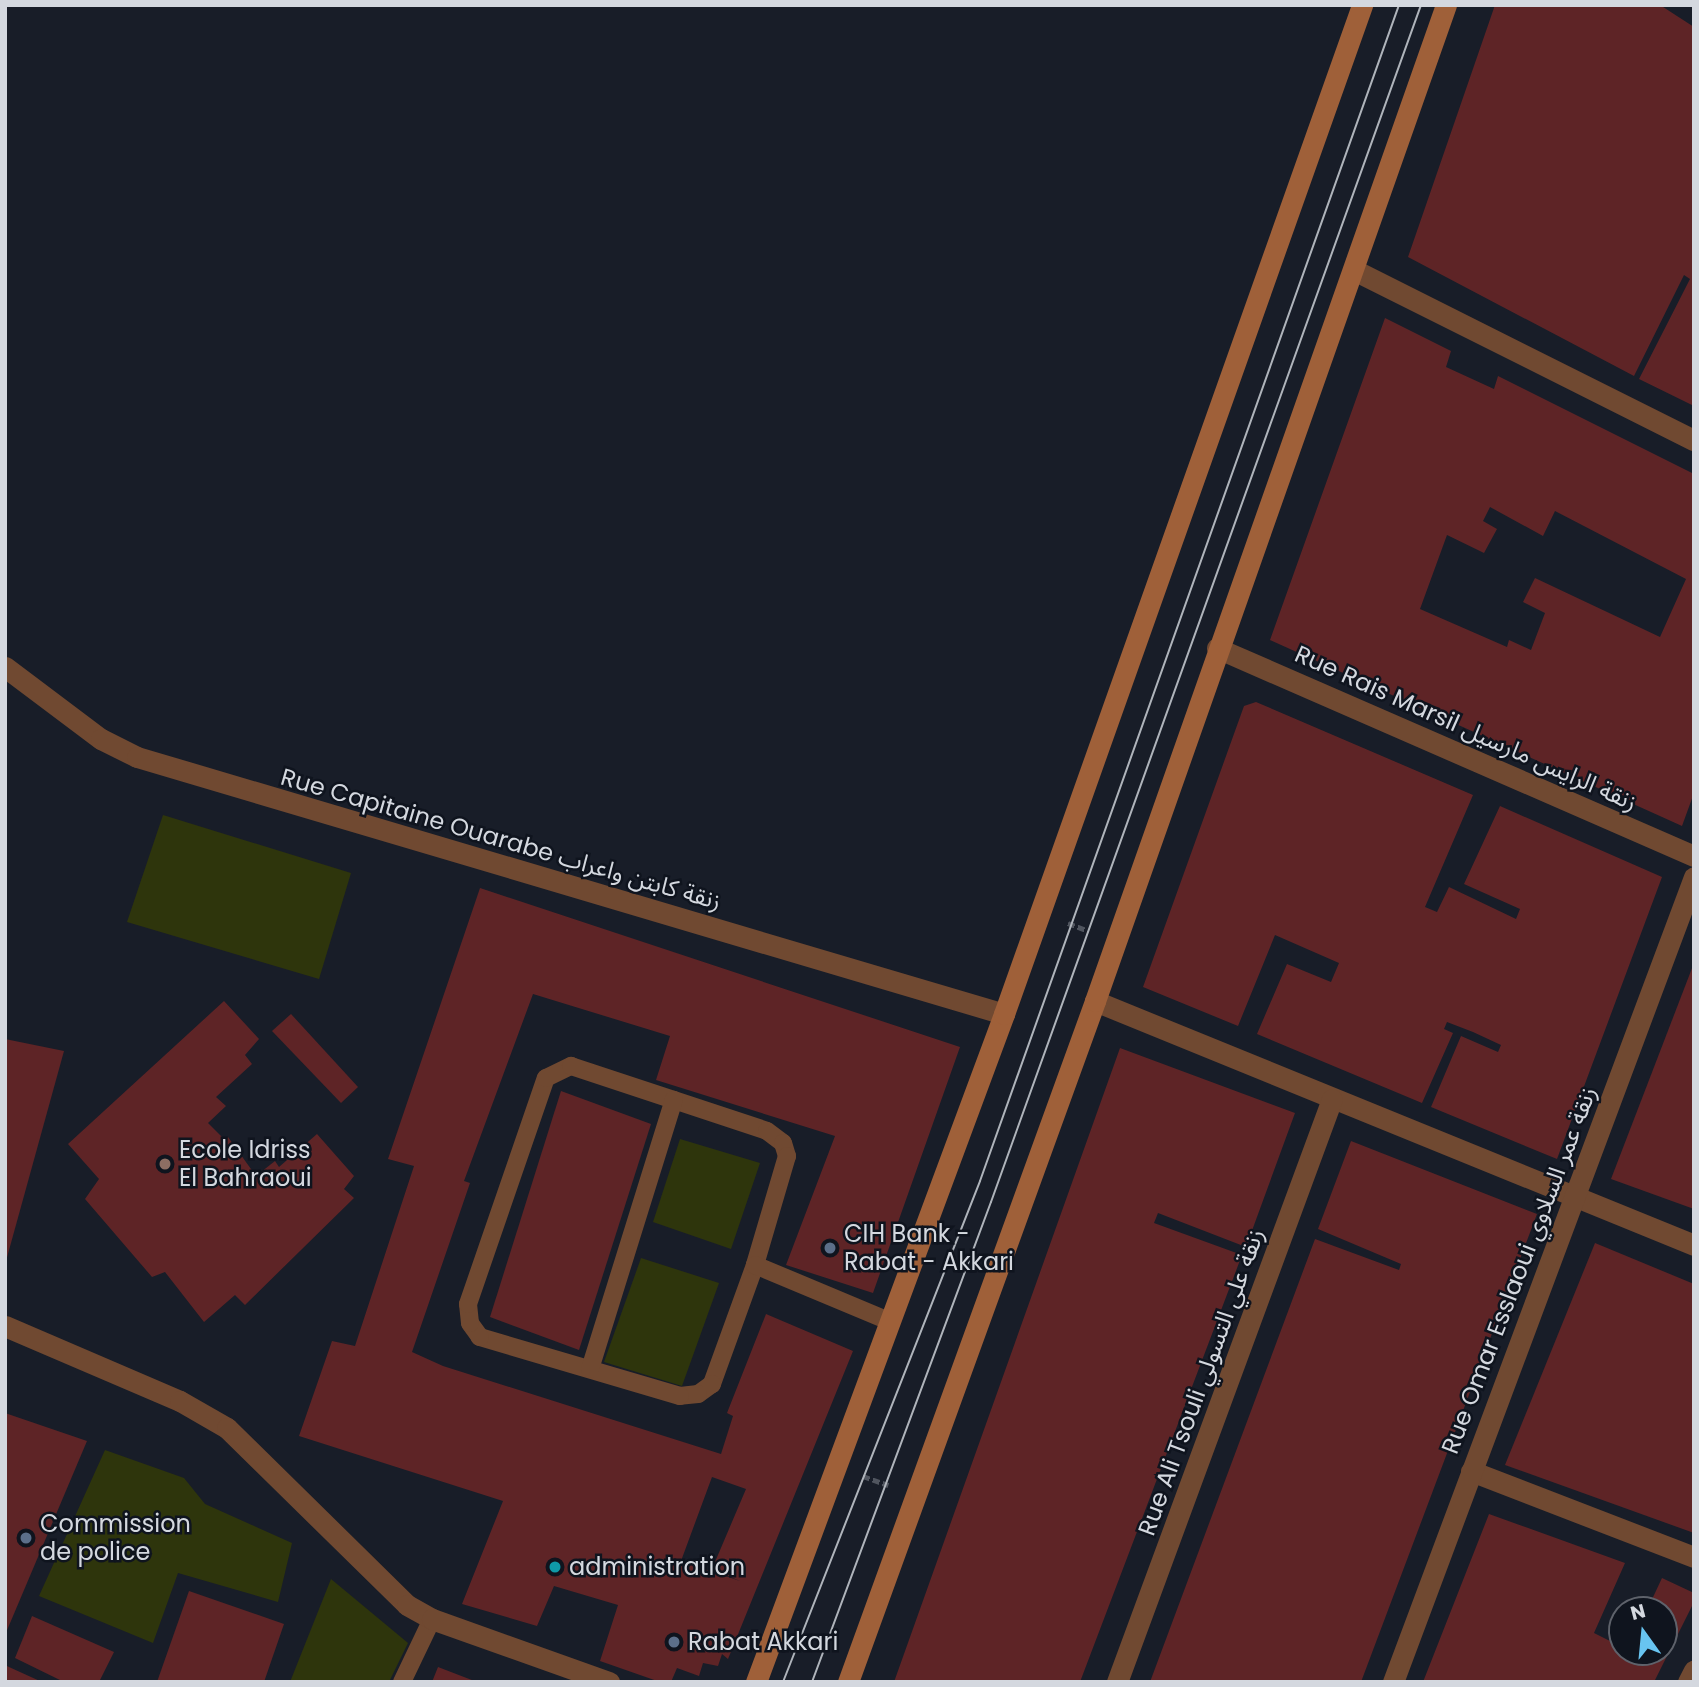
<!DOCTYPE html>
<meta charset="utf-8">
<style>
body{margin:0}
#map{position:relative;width:1699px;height:1687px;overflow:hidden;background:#181d28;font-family:Poppins,"Noto Sans Arabic",sans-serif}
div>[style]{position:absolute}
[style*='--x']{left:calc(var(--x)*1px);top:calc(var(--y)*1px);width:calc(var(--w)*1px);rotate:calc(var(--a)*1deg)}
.green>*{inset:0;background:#2e350c}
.building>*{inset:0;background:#5e2426}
.path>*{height:4.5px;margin-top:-2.25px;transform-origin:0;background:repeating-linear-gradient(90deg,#50555f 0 7px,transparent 0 10.5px)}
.lane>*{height:18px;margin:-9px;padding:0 9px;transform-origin:9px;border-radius:9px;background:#704931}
.street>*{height:21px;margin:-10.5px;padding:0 10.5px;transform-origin:10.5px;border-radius:10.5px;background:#704931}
.secondary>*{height:21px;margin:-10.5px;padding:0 10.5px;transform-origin:10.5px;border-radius:10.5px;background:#9f6039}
.tram>*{height:2px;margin:-1px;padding:0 1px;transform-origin:1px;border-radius:1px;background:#afb4bb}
.dots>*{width:19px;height:19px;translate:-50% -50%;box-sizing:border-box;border:4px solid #0f141e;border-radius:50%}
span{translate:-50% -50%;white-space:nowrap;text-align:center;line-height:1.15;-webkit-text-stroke:5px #0f141e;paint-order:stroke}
.street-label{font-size:24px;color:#d4d8df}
.poi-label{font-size:24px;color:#d4d8df}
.left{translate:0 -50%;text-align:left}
.frame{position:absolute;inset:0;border:7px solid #d4d8df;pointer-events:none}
.north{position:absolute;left:1608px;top:1596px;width:70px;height:70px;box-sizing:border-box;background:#0f141e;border:2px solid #5e626b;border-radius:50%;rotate:345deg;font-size:19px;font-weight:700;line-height:28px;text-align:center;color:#d4d8df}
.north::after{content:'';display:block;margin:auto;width:24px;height:32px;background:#68c4f0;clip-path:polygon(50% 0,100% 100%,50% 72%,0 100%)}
</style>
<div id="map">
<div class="green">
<div style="clip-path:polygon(163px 815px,351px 873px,319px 979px,127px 922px)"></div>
<div style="clip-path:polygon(680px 1139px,760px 1163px,731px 1249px,653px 1222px)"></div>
<div style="clip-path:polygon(641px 1258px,719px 1283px,682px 1386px,604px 1362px)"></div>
<div style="clip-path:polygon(105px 1450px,184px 1478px,205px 1504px,292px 1543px,278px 1602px,178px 1573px,153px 1643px,39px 1596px)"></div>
<div style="clip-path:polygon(331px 1579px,408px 1643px,389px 1682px,290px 1682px)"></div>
</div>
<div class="building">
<div style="clip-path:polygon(1495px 5px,1660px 5px,1694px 27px,1694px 406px,1639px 379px,1690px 279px,1684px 275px,1634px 376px,1408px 257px)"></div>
<div style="clip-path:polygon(evenodd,1385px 318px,1451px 351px,1446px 367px,1494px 389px,1498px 376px,1694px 474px,1694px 793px,1682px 826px,1270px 640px,1385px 318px,1490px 507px,1543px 536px,1555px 511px,1686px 579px,1660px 637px,1535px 578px,1523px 602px,1545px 613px,1531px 650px,1509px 640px,1507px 647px,1420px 609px,1447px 535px,1484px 553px,1497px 529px,1483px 521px,1490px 507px)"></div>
<div style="clip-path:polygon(1256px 702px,1473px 795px,1425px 907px,1437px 912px,1449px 887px,1516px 919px,1520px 909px,1464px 884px,1500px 806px,1662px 877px,1557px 1159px,1431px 1107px,1461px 1036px,1498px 1052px,1501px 1045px,1473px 1032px,1447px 1022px,1444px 1029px,1453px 1033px,1422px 1103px,1257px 1034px,1287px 964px,1331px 982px,1339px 963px,1275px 935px,1238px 1026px,1143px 987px,1244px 706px)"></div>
<div style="clip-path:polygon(evenodd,480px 888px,960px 1047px,873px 1293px,786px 1265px,835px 1136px,656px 1080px,670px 1036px,533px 994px,464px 1181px,470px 1183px,412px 1352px,443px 1366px,721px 1454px,733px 1416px,727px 1413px,766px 1314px,853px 1351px,728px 1659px,722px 1654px,718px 1666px,703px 1663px,699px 1676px,677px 1668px,671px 1682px,660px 1682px,600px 1661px,618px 1605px,554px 1586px,537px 1626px,462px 1604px,503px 1501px,299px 1436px,332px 1341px,355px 1346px,414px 1166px,388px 1159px,480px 888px,712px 1477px,746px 1489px,712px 1569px,740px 1581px,681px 1561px,712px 1477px)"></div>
<div style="clip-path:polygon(1694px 963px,1694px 1209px,1611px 1179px)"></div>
<div style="clip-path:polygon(224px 1001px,259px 1039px,245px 1055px,252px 1064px,216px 1097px,226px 1106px,208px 1123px,225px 1140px,228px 1137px,256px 1176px,275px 1161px,279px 1167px,317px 1134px,354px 1176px,344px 1189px,354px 1198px,245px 1305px,235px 1295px,204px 1322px,165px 1272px,152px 1277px,85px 1199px,99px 1179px,68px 1144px)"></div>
<div style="clip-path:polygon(291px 1014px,358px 1087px,341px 1103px,272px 1031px)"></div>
<div style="clip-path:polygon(5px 1039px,64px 1051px,6px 1261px,5px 1261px)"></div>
<div style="clip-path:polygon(1120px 1048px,1295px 1113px,1246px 1247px,1158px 1213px,1154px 1223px,1242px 1255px,1080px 1682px,894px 1682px)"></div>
<div style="clip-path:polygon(561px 1091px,651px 1124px,579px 1350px,490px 1317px)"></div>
<div style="clip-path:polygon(1351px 1141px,1537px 1214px,1361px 1682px,1150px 1682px,1315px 1239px,1399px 1270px,1401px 1264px,1318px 1229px)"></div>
<div style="clip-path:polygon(1595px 1243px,1694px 1284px,1694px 1533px,1505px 1465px)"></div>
<div style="clip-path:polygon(5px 1413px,87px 1441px,5px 1635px)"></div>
<div style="clip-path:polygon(1489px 1514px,1625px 1563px,1594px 1633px,1622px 1647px,1622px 1652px,1664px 1652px,1664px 1610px,1647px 1610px,1662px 1578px,1694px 1593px,1694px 1602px,1654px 1682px,1423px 1682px)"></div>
<div style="clip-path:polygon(189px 1591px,284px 1624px,264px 1682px,157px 1682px)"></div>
<div style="clip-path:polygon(32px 1616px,114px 1652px,99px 1682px,64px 1682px,15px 1658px)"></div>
<div style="clip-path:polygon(5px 1665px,9px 1667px,42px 1682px,5px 1682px)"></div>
<div style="clip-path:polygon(438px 1667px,477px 1682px,432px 1682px)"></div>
</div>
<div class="path">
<div style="--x:1068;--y:923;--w:22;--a:21"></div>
<div style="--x:863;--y:1476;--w:27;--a:20"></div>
</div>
<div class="lane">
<div style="--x:755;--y:1265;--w:127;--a:109.9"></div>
<div style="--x:712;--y:1384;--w:17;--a:144"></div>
<div style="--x:698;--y:1394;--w:18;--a:174"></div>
<div style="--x:680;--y:1396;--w:209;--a:-163.6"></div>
<div style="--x:480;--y:1337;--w:17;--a:-126"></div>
<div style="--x:470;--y:1323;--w:19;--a:-96"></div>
<div style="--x:468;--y:1304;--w:239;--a:-71"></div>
<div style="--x:546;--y:1078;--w:28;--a:-26"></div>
<div style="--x:571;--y:1066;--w:206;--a:18.3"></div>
<div style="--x:767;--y:1131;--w:20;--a:37"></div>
<div style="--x:783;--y:1143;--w:14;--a:73"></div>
<div style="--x:787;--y:1156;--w:114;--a:106.4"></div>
<div style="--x:755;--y:1265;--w:147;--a:22.7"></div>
<div style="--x:590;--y:1369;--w:282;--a:-72.7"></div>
<div style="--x:402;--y:1682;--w:70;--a:-64.5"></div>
</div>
<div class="street">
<div style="--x:1356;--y:271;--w:378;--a:26.6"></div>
<div style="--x:1217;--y:648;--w:520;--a:23.56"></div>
<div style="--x:5;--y:667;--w:120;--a:36.9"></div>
<div style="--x:101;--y:739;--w:40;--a:26.6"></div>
<div style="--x:137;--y:757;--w:904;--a:16.51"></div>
<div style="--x:1095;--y:1001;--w:647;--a:22.16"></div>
<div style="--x:5;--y:1326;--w:190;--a:23.2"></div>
<div style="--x:180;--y:1401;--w:54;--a:29.9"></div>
<div style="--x:227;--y:1428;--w:252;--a:44.5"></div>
<div style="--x:407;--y:1605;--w:29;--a:29"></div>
<div style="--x:432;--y:1619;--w:188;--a:19.6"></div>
<div style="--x:1471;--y:1471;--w:239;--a:21.1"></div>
<div style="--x:1117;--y:1682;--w:621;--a:-69.76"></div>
<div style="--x:1393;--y:1682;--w:859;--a:-69.5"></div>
<div style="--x:1688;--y:1682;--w:13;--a:-63"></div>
</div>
<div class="secondary">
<div style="--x:756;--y:1682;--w:713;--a:-69.63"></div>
<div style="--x:1004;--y:1014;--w:1071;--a:-70.46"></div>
<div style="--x:848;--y:1682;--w:724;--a:-70.06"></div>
<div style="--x:1095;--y:1001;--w:1056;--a:-70.59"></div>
</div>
<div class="tram">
<div style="--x:783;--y:1682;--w:538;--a:-68.53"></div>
<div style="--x:980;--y:1181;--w:1248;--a:-70.39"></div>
<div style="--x:812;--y:1682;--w:512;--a:-69.55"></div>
<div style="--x:991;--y:1202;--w:1272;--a:-70.24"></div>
</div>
<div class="dots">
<div style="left:165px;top:1164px;background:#8d6e63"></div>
<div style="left:830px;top:1248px;background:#5c6f8a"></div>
<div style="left:26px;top:1538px;background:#5c6f8a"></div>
<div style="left:555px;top:1567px;background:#0f9aa8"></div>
<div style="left:674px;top:1642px;background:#5c6f8a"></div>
</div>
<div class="street-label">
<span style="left:1466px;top:728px;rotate:24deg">Rue Rais Marsil زنقة الرايس مارسيل</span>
<span style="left:501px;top:839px;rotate:16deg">Rue Capitaine Ouarabe زنقة كابتن واعراب</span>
<span style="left:1519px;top:1270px;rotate:-69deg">Rue Omar Esslaoui زنقة عمر السلاوي</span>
<span style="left:1201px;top:1382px;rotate:-70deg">Rue Ali Tsouli زنقة علي التسولي</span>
</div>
<div class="poi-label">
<span class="left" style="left:179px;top:1164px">Ecole Idriss<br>El Bahraoui</span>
<span class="left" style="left:844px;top:1248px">CIH Bank -<br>Rabat - Akkari</span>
<span class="left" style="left:40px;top:1538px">Commission<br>de police</span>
<span class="left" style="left:569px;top:1567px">administration</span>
<span class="left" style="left:688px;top:1642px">Rabat Akkari</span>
</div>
<div class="frame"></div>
<div class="north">N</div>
</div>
